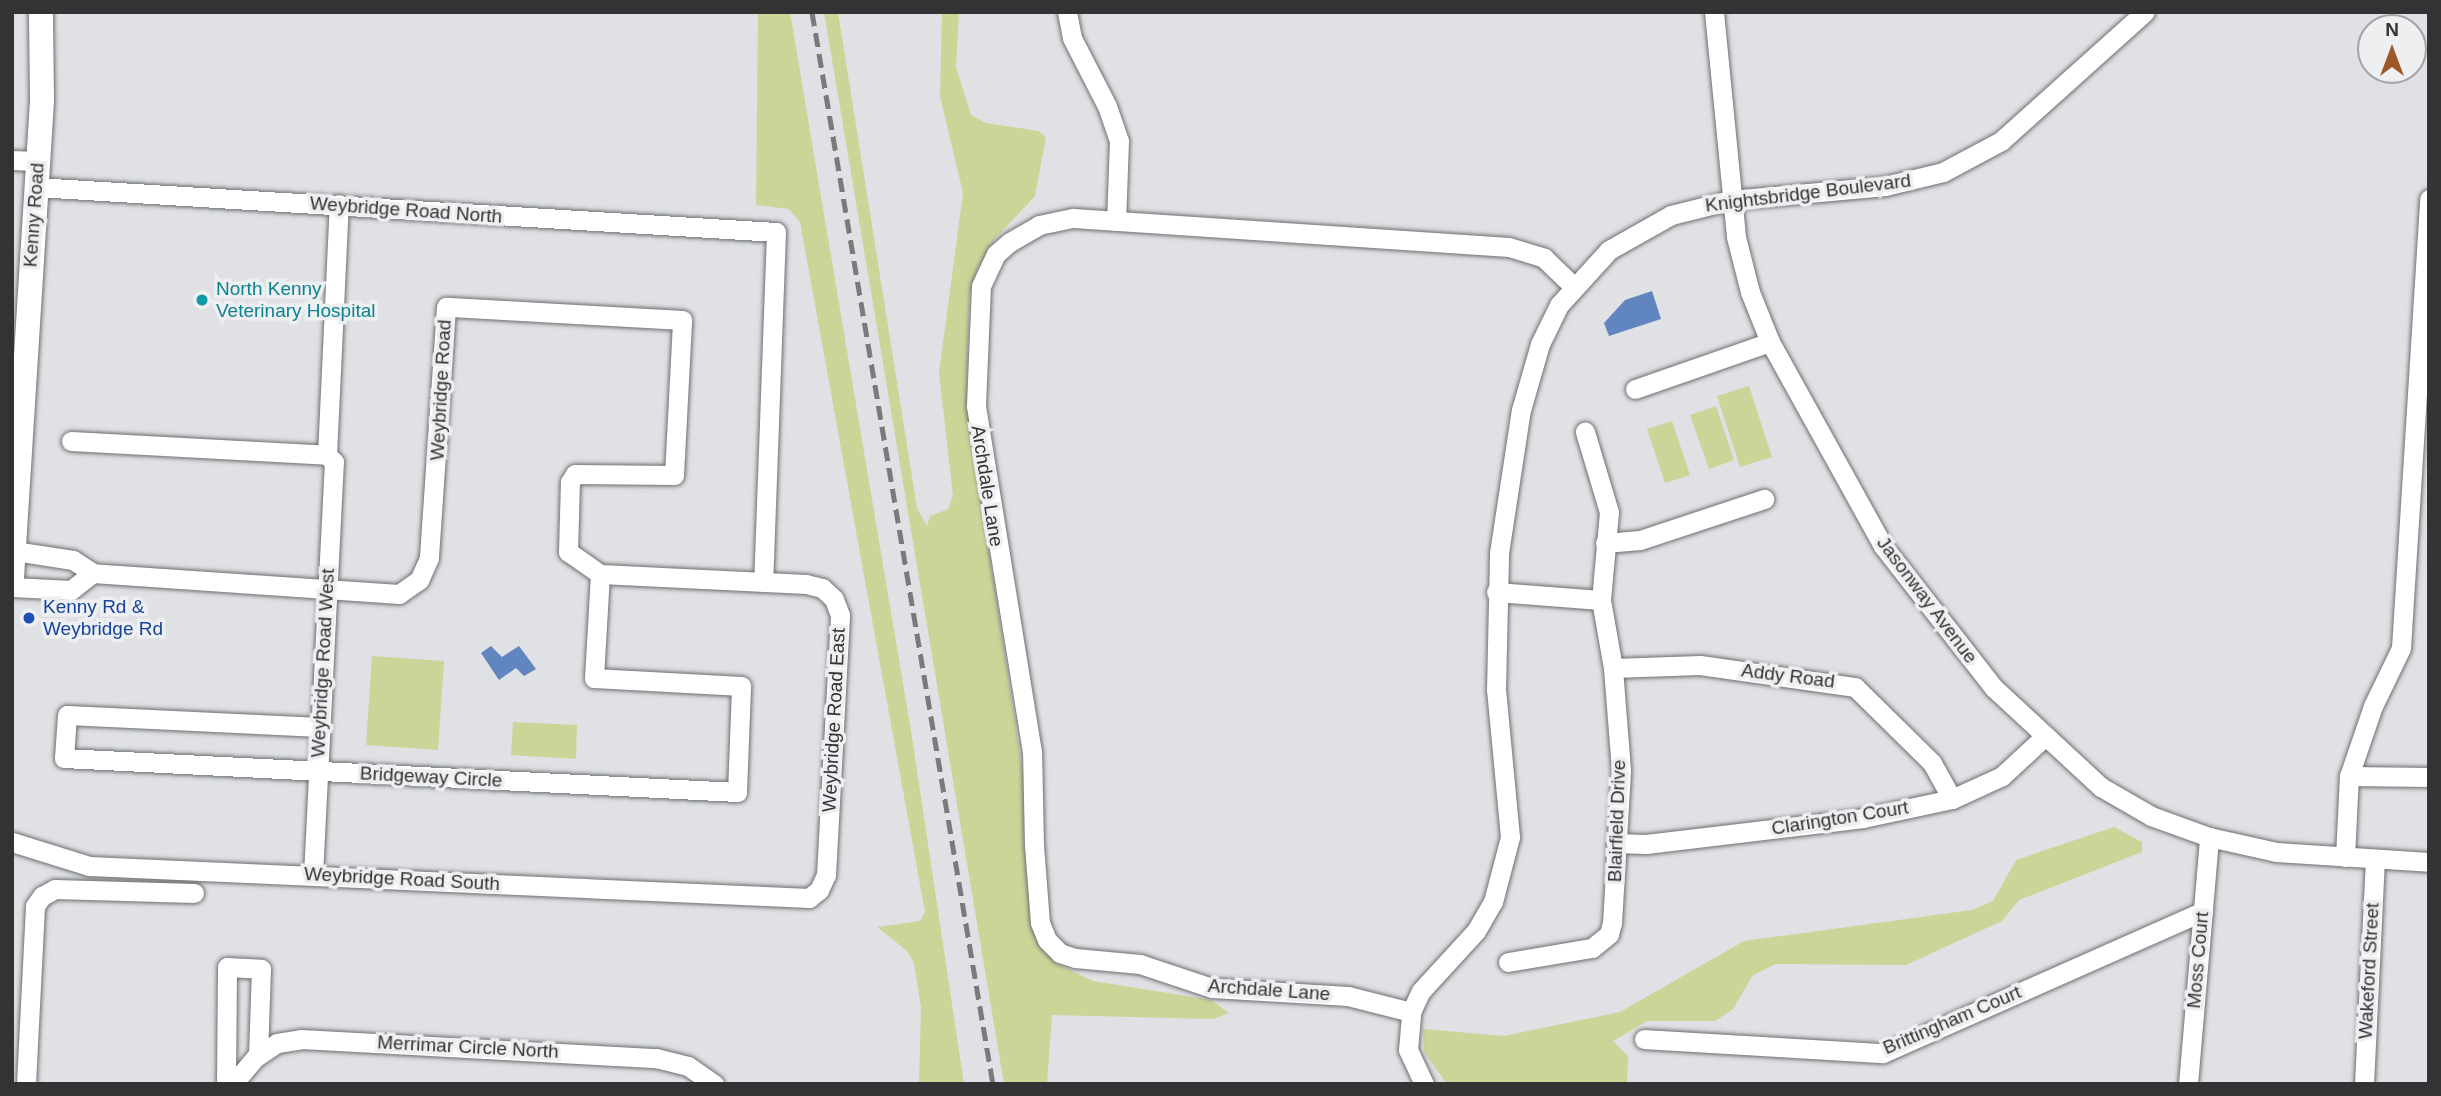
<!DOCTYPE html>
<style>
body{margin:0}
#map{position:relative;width:2441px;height:1096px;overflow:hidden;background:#dfe1e4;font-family:Helvetica,sans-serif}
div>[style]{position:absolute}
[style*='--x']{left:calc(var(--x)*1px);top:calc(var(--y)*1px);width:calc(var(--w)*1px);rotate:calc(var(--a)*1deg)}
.green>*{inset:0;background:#cbd598}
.water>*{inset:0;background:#6185be}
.roads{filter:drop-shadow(0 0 2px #6d6f71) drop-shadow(0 0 2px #6d6f71)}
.minor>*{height:19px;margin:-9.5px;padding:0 9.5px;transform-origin:9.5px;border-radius:9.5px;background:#fff}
.major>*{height:24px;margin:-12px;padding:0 12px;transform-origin:12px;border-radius:12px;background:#fff}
.rail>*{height:5px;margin-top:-2.5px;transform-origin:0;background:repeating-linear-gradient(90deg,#797a7c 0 14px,transparent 0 21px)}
.dots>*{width:19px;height:19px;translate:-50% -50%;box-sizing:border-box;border:4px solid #edeff1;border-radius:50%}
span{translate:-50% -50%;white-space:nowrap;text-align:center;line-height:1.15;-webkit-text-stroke:7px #edeff1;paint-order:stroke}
.street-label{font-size:19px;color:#323334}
.culture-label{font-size:19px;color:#0d838f}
.left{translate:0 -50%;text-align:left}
.transit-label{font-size:19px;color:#164399}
.frame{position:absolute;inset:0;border:14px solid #323334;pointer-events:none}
.north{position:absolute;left:2357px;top:14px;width:70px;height:70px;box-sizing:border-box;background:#edeff1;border:2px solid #a2a4a5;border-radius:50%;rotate:0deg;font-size:19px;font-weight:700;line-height:28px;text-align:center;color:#323334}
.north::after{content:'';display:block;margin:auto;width:24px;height:32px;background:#9d592a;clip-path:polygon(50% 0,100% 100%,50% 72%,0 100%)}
</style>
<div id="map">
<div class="green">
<div style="clip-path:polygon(758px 12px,790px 12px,912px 737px,964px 1084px,919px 1084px,921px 1008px,914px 963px,907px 951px,877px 927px,920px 921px,925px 912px,800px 222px,789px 209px,756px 205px)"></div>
<div style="clip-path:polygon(824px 12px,838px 12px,917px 508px,927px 526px,930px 516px,948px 509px,953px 496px,939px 373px,963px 193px,940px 96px,942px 12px,959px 12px,956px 67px,971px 115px,986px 123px,1039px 131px,1046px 137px,1035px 196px,994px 240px,977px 269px,969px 298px,967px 380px,977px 475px,1025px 786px,1042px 938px,1057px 964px,1093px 981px,1211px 1000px,1229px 1013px,1213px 1019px,1052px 1015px,1047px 1084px,1004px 1084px)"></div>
<div style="clip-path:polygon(1749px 386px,1772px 457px,1740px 467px,1717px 396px)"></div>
<div style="clip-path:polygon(1716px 406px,1734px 460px,1709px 469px,1690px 415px)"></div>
<div style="clip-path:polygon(1672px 421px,1690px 475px,1665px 483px,1647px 429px)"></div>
<div style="clip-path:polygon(372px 656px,444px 661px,438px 750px,366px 745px)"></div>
<div style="clip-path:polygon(513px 722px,577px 725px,576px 759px,511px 755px)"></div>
<div style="clip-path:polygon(2114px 827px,2142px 842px,2142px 852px,2019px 900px,2002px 921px,1906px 965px,1776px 964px,1753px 975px,1733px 1009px,1715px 1021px,1647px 1021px,1613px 1041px,1628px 1056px,1627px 1084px,1447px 1084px,1424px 1052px,1423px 1029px,1504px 1036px,1620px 1012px,1744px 941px,1972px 910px,1993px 901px,2016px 860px)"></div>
</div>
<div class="water">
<div style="clip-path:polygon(1652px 291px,1661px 319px,1609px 336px,1604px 323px,1625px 300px)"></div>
<div style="clip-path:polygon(491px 646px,502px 657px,519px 646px,536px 669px,524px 676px,516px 668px,499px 680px,481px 653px)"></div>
</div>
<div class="roads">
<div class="minor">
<div style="--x:1067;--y:12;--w:26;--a:79"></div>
<div style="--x:1072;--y:38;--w:76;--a:62.8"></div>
<div style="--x:1107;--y:106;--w:37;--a:71"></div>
<div style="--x:1119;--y:141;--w:80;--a:92.1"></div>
<div style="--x:1714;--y:12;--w:226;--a:84.4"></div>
<div style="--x:1736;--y:237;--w:57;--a:75.7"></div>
<div style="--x:1750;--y:292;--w:54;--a:68.2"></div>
<div style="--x:1770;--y:342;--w:233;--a:61"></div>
<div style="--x:1883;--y:546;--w:180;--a:52"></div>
<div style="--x:1994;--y:688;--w:146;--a:42.8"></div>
<div style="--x:2101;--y:787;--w:58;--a:30.1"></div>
<div style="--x:2151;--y:816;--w:62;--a:19.9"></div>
<div style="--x:2209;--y:837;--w:69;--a:12.6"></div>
<div style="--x:2276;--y:852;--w:153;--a:3.7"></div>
<div style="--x:12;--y:160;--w:25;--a:2"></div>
<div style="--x:36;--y:187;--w:741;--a:3.48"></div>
<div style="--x:776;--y:232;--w:350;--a:92.1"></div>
<div style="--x:1635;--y:389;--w:143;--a:-19.2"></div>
<div style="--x:71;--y:441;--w:256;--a:3.1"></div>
<div style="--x:1605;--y:543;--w:35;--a:-5"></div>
<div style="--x:1640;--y:540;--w:131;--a:-18.3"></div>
<div style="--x:12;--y:587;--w:59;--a:2.9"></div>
<div style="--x:71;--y:590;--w:28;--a:-38"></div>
<div style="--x:1496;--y:592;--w:105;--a:4.4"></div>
<div style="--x:1613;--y:668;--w:87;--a:-2"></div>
<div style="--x:1700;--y:665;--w:157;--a:8.1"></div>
<div style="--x:1855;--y:687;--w:108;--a:44.6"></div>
<div style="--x:1932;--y:763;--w:41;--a:60.9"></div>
<div style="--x:320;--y:727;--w:253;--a:-177.3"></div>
<div style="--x:67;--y:715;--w:43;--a:94"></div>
<div style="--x:64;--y:758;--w:674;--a:2.89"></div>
<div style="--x:737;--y:792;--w:106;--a:-87.8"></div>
<div style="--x:741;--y:686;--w:147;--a:-176.9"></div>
<div style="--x:594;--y:678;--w:104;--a:-86.7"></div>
<div style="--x:2349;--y:776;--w:80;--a:0.7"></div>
<div style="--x:12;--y:842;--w:81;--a:17.3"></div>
<div style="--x:89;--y:866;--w:721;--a:2.54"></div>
<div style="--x:809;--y:898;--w:13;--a:-39"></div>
<div style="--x:819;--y:890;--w:17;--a:-65"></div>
<div style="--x:826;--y:875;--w:260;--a:-86.9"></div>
<div style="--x:840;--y:615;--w:17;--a:-111"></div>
<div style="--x:834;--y:599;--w:16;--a:-137"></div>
<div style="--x:822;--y:588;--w:16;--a:-166"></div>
<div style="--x:806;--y:584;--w:206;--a:-177.2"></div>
<div style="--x:600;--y:574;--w:39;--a:-145"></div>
<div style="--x:568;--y:552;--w:70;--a:-88.4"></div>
<div style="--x:570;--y:482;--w:9;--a:-58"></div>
<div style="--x:575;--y:474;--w:99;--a:0.6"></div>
<div style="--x:674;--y:475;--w:155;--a:-87"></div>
<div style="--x:682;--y:320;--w:236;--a:-176.8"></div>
<div style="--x:446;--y:307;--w:252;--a:93.9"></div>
<div style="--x:429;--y:558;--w:24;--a:114"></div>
<div style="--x:419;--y:580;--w:24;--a:145"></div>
<div style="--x:399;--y:594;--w:307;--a:-176.1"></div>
<div style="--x:93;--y:573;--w:24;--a:-147"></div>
<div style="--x:73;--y:560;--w:60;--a:-171.3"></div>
<div style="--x:1616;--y:843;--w:30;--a:2"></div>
<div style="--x:1646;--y:844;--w:219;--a:-6.8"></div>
<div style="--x:1863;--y:818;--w:91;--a:-12.1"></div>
<div style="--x:1952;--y:799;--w:55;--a:-24.7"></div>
<div style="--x:2002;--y:776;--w:56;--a:-42.8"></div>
<div style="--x:2345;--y:857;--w:81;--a:-87.2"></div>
<div style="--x:2349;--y:776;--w:74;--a:-71.1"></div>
<div style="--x:2373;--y:706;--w:64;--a:-64.2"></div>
<div style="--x:2401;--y:648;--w:450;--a:-86.4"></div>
<div style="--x:313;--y:875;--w:414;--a:-87.1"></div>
<div style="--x:334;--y:462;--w:10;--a:-135"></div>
<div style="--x:327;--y:455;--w:251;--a:-87.3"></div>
<div style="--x:1508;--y:962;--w:85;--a:-9.5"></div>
<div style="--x:1592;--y:948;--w:22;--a:-39"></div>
<div style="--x:1609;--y:934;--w:11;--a:-75"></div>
<div style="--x:1612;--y:923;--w:153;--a:-86.6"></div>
<div style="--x:1621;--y:770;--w:102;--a:-94.5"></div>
<div style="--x:1613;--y:668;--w:69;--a:-100"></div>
<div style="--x:1601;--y:600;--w:88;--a:-84.8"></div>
<div style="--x:1609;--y:512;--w:84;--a:-106.7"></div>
<div style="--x:1411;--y:1012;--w:65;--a:-165.7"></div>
<div style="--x:1348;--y:996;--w:136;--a:-176.6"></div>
<div style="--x:1212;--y:988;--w:76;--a:-161.6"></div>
<div style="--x:1140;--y:964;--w:65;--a:-174.7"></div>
<div style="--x:1075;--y:958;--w:16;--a:-162"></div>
<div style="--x:1060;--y:953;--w:18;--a:-135"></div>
<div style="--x:1047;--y:940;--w:18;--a:-112"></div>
<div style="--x:1040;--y:923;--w:78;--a:-94.4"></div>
<div style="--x:1034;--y:845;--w:93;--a:-91.2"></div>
<div style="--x:1032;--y:752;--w:351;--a:-99.2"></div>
<div style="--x:976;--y:405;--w:119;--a:-87.6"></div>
<div style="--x:981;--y:286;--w:35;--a:-65"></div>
<div style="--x:996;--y:254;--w:18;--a:-41"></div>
<div style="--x:1010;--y:242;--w:34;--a:-30"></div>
<div style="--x:1039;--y:225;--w:35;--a:-12"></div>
<div style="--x:1073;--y:218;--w:437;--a:3.8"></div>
<div style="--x:1509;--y:247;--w:37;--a:17"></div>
<div style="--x:1544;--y:258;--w:39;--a:44"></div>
<div style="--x:1644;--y:1039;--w:239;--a:3.4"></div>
<div style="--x:1883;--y:1053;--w:350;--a:-23.9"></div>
<div style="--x:26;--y:1084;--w:178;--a:-87.1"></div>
<div style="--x:35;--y:906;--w:12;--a:-55"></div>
<div style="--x:42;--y:896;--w:15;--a:-28"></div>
<div style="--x:55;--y:889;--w:139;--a:1.6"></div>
<div style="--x:226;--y:1084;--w:117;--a:-89.5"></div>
<div style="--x:227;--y:967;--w:34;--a:3"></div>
<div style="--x:261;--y:969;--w:86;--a:92"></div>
<div style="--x:233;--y:1084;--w:35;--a:-50"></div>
<div style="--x:256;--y:1057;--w:25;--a:-34"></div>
<div style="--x:277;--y:1043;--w:24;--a:-9"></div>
<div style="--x:301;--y:1039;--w:356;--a:3.1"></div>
<div style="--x:656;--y:1058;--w:33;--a:14"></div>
<div style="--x:688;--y:1066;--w:32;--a:35"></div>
<div style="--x:1424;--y:1084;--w:38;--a:-115"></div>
<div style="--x:1408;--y:1050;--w:38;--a:-85"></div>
<div style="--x:1411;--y:1012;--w:23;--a:-65"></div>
<div style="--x:1421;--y:991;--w:81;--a:-47.5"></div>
<div style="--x:1476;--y:931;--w:34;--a:-60"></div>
<div style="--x:1493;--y:902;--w:67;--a:-75.3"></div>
<div style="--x:1510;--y:837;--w:148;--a:-95.4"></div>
<div style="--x:1496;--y:690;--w:137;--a:-88.7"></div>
<div style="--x:1499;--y:553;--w:145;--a:-81.3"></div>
<div style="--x:1521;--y:410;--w:69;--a:-73.9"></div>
<div style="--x:1540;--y:344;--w:43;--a:-64"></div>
<div style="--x:1559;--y:305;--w:74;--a:-47.7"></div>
<div style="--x:1609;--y:250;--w:71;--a:-29.4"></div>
<div style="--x:1671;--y:215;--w:62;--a:-14"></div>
<div style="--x:1731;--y:200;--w:155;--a:-5.2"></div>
<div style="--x:1885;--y:186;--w:60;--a:-13.6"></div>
<div style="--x:1943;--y:172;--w:66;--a:-28.1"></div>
<div style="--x:2001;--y:141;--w:193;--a:-41.9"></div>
<div style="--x:2188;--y:1084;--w:248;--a:-85.1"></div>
<div style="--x:2364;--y:1084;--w:225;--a:-87.2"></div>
</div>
<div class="major">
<div style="--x:12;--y:578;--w:480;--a:-86.4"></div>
<div style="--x:42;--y:99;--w:87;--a:-90.7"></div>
</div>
</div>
<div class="rail">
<div style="--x:812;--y:12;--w:1087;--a:80.42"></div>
</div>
<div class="dots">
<div style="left:202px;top:300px;background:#0f9aa8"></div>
<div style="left:29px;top:618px;background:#1a4fb4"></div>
</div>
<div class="street-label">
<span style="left:1808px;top:193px;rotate:-7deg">Knightsbridge Boulevard</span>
<span style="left:406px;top:210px;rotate:4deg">Weybridge Road North</span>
<span style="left:34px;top:215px;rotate:-86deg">Kenny Road</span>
<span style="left:441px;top:390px;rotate:-87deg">Weybridge Road</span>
<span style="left:987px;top:486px;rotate:81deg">Archdale Lane</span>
<span style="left:1927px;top:600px;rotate:53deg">Jasonway Avenue</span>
<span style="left:323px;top:663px;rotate:-87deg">Weybridge Road West</span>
<span style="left:1788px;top:676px;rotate:7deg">Addy Road</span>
<span style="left:834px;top:720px;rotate:-87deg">Weybridge Road East</span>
<span style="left:431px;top:777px;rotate:3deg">Bridgeway Circle</span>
<span style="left:1840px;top:818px;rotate:-9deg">Clarington Court</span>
<span style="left:1617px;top:821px;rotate:-88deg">Blairfield Drive</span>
<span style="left:402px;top:879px;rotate:3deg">Weybridge Road South</span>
<span style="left:2198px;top:960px;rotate:-85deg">Moss Court</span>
<span style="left:2369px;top:971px;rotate:-87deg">Wakeford Street</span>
<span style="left:1269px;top:990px;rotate:4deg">Archdale Lane</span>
<span style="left:1952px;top:1020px;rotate:-23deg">Brittingham Court</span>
<span style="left:468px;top:1047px;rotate:3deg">Merrimar Circle North</span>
</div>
<div class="culture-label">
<span class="left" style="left:216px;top:300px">North Kenny<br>Veterinary Hospital</span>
</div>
<div class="transit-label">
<span class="left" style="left:43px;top:618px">Kenny Rd &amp;<br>Weybridge Rd</span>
</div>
<div class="frame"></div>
<div class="north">N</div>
</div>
